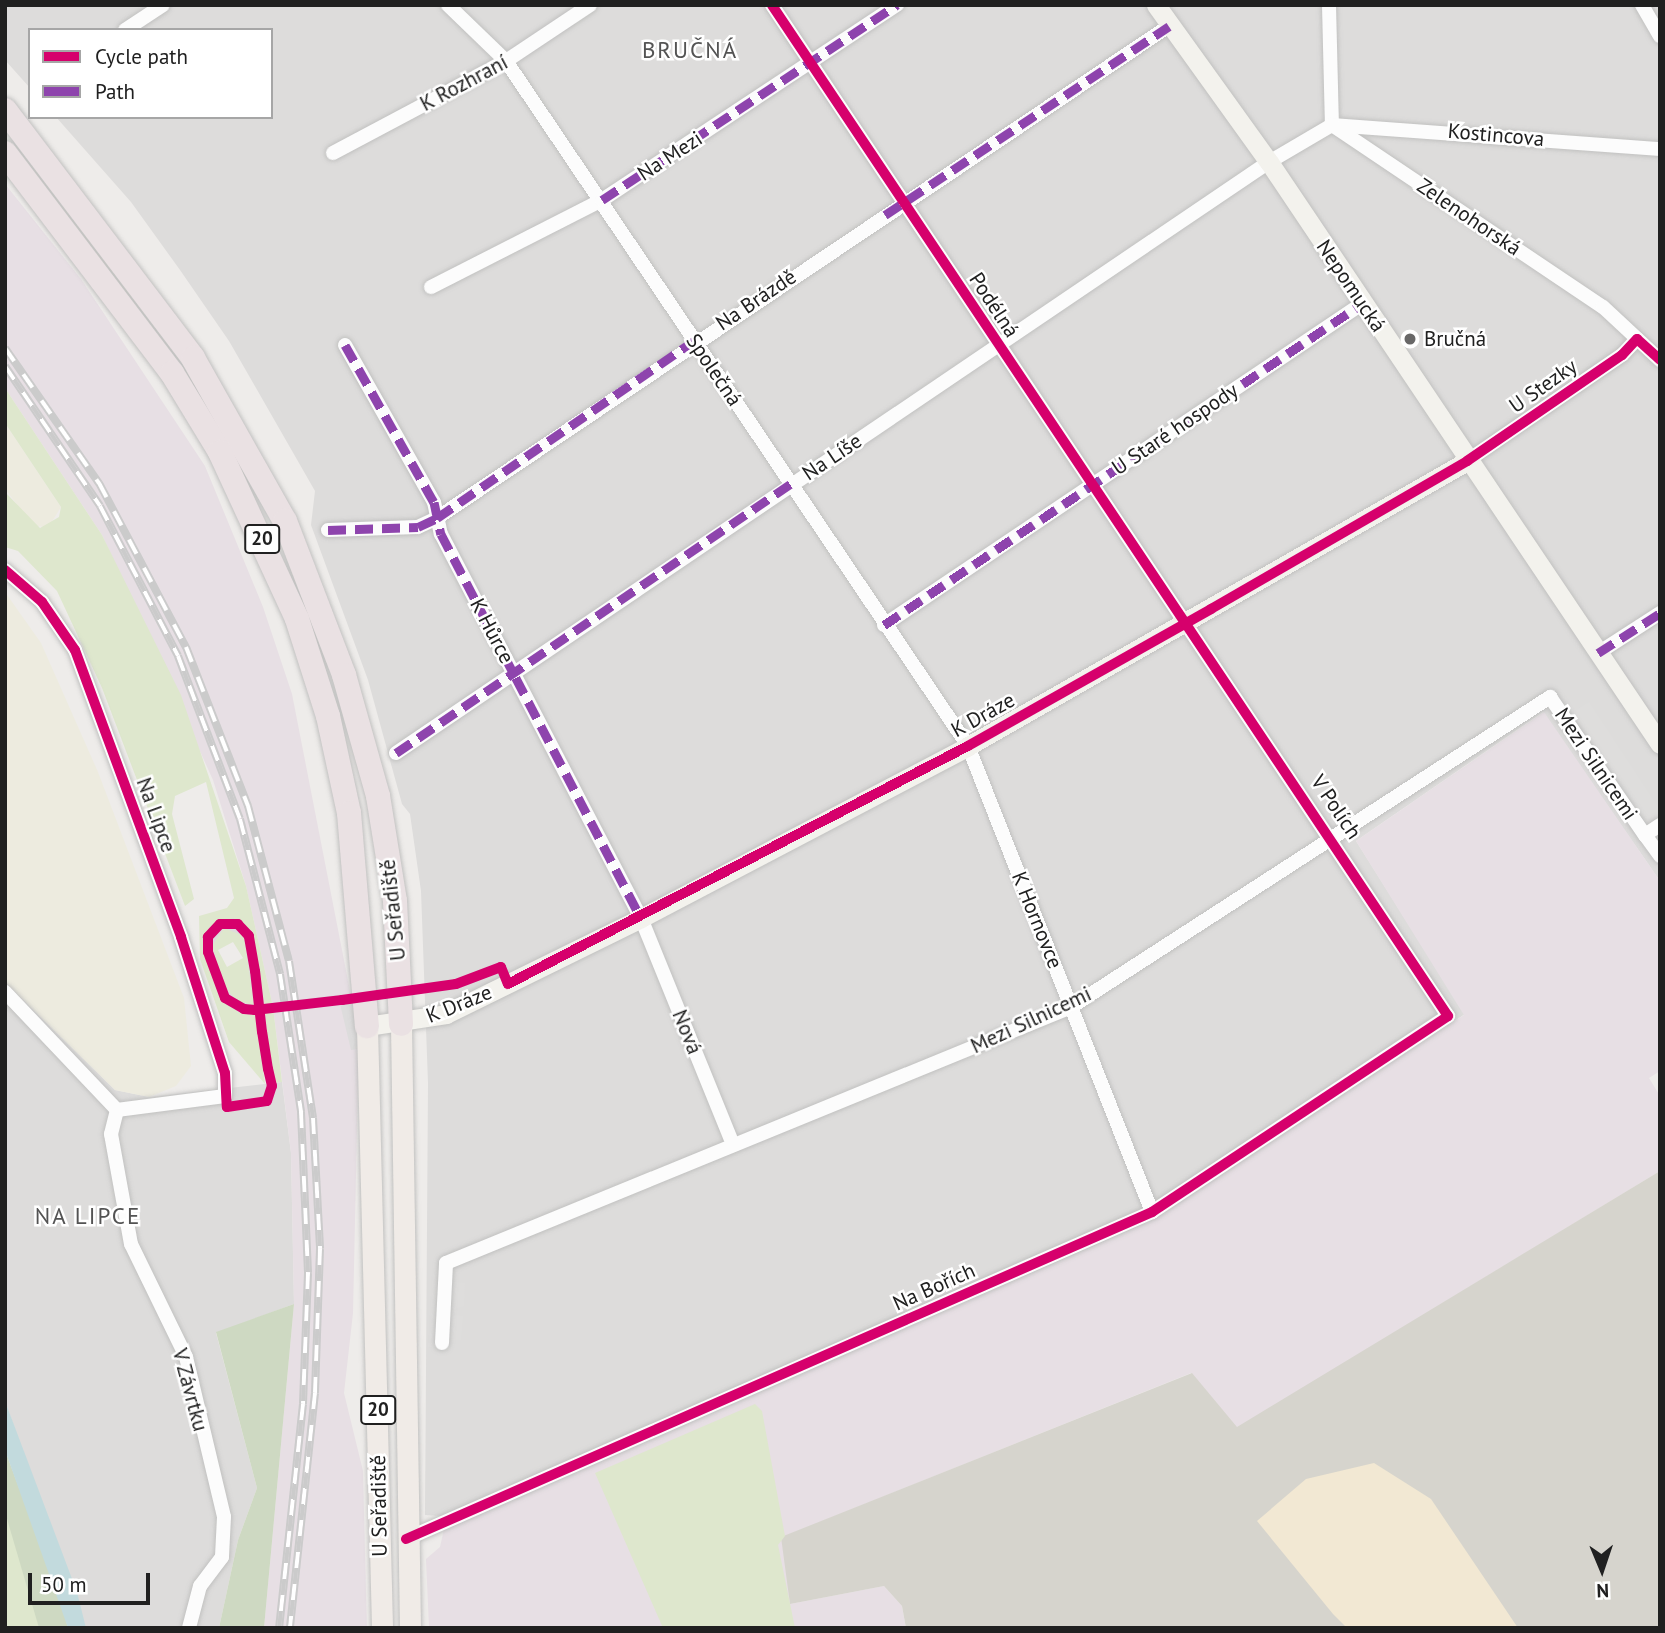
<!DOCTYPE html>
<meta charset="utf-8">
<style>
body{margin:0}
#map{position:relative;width:1665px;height:1633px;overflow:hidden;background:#eeecea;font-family:"PT Sans",sans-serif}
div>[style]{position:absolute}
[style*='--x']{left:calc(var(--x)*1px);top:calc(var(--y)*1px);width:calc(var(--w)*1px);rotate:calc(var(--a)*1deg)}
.residential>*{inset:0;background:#dddcdb}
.industrial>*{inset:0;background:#e7dfe4}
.construction>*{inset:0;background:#d6d4cd}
.farmland>*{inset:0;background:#edebdf}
.grass>*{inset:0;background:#dee7cd}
.forest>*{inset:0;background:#ced9c2}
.sand>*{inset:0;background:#f2e8d3}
.parking>*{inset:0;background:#dedddc}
.water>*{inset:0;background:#c2dadd}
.pier>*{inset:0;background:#dddcdc}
.roads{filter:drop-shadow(0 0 2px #c1c1c0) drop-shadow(0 0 2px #c1c1c0)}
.street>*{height:14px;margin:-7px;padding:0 7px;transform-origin:7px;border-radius:7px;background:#fcfcfc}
.secondary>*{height:19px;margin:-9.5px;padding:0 9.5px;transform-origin:9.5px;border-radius:9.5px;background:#f3f2ed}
.primary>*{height:21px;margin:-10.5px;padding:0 10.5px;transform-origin:10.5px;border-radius:10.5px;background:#f0ebe7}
.highway>*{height:24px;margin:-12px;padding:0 12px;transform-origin:12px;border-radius:12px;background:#eae1e3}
.rail>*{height:8px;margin-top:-4px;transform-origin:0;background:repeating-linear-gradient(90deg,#fff 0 16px,#cbcbcb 0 32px);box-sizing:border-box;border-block:2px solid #cbcbcb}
.quiet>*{height:9px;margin-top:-4.5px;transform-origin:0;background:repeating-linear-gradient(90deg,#8e44ad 0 18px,transparent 0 27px)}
.cycleway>*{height:10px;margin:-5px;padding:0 5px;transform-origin:5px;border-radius:5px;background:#d6006c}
.dots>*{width:19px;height:19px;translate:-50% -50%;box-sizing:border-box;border:4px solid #fff;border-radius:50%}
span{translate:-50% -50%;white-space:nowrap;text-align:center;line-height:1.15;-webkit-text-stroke:5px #fff;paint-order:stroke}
.shield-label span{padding:2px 5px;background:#fff;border:2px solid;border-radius:5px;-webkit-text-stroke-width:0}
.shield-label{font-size:19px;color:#202020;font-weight:700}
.street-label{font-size:21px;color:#202020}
.poi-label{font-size:21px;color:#202020}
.left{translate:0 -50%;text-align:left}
.neighbourhood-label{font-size:23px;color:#535353;letter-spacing:2px}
.frame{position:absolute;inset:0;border:7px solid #202020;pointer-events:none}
.legend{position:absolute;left:28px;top:28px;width:245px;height:91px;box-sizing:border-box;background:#fff;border:2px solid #a6a6a6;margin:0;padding:9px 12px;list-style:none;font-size:21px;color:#202020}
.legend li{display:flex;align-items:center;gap:14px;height:35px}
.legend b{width:35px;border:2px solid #a6a6a6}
.north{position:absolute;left:1567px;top:1535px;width:70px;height:70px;-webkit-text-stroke:5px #fff;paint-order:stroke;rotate:178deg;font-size:19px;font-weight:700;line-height:28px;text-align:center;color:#202020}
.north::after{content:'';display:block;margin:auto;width:24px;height:32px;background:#202020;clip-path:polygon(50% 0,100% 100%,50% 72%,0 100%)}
.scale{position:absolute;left:28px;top:1573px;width:122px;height:32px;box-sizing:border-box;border:4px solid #202020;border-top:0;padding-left:9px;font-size:21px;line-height:24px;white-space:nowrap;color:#202020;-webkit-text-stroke:5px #fff;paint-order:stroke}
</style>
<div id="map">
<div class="residential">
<div style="clip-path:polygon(5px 5px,1660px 5px,1660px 881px,1543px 712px,1356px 841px,1465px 1014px,1138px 1227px,470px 1518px,425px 1515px,428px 1083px,421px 891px,410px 814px,402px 804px,368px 680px,311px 525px,315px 491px,229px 341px,180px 270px,131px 202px,56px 117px,271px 117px,271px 30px,30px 30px,30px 88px,5px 60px)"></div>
<div style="clip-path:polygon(5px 982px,115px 1090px,149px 1097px,282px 1082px,291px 1153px,294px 1304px,216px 1333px,257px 1488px,238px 1540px,219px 1628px,86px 1628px,5px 1401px)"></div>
</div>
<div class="industrial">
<div style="clip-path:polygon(5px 184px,81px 279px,205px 466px,263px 607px,292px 694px,359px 1037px,353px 1313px,344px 1393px,363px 1471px,367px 1628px,264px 1628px,294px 1304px,291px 1153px,273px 1007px,246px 886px,213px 780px,102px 535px,5px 388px)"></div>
<div style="clip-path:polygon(1544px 712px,1660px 881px,1660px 1071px,1649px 1078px,1660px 1096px,1660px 1171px,1237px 1428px,1191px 1373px,785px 1536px,790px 1604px,884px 1586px,902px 1606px,906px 1628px,429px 1628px,426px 1559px,440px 1547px,444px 1529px,1138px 1227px,1464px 1015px,1356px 841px)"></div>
</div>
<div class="construction">
<div style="clip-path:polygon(1660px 1171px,1660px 1628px,906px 1628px,902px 1606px,884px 1586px,790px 1604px,781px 1537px,1192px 1373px,1237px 1427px)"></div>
</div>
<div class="farmland">
<div style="clip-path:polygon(5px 423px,61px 507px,48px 528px,33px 525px,5px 489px)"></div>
<div style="clip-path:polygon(5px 592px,41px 643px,98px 772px,184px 998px,191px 1066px,176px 1086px,149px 1097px,115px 1090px,5px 982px)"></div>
</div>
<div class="grass">
<div style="clip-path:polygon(evenodd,5px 388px,102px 535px,181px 695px,246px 886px,273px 1007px,282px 1082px,273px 1083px,259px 970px,251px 972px,265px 1084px,229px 1042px,200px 959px,199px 916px,227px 908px,234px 898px,206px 782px,175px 796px,172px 814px,194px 899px,185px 906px,102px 688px,57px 591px,18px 551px,5px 547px,5px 492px,40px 528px,59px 517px,61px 507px,5px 423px,5px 388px,233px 942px,243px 958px,227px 967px,218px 950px,233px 942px)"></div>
<div style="clip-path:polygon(755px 1404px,762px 1411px,785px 1536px,778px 1545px,795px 1628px,663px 1628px,595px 1473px)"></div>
<div style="clip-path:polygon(5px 1512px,31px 1588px,39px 1628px,5px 1628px)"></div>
</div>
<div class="forest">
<div style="clip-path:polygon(294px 1304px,264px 1628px,219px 1628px,238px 1540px,257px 1488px,216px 1332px)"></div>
<div style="clip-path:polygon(5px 1450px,60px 1598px,68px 1628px,39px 1628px,5px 1512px)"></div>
</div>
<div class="sand">
<div style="clip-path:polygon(1374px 1463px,1431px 1499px,1518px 1628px,1347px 1628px,1333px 1614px,1257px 1521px,1306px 1479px)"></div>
</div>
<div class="parking">
<div style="clip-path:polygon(1589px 702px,1660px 810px,1660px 871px,1561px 720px)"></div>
<div style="clip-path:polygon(437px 1281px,465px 1283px,464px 1306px,451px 1310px,452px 1315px,463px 1316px,461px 1340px,450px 1340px,449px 1348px,428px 1347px)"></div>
</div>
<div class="water">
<div style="clip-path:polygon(5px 1401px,77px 1592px,86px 1628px,68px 1628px,5px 1450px)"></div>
</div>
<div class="pier">
<div style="clip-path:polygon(evenodd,233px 918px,252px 931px,264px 1004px,449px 981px,496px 964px,501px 973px,463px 988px,356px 1002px,357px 1049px,351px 1050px,340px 1004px,265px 1013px,267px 1031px,258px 1032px,256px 1015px,242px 1014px,221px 1001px,204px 952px,209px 927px,233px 918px,224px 928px,244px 936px,254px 1005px,237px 1001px,225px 987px,212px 946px,224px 928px)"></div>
</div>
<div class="roads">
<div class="street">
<div style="--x:448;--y:5;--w:81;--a:44"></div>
<div style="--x:506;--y:61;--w:826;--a:56"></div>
<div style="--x:968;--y:746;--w:501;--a:68.45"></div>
<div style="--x:1329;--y:5;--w:120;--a:88.6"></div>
<div style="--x:1332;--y:125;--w:329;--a:4.2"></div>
<div style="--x:1642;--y:5;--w:36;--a:60"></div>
<div style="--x:125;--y:30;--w:45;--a:-33.3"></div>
<div style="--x:333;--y:153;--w:196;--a:-28"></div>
<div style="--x:506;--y:61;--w:101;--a:-33.7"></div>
<div style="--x:431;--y:287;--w:192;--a:-27"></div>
<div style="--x:602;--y:200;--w:354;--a:-33.5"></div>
<div style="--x:345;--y:345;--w:180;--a:60.5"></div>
<div style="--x:434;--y:502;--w:33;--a:78"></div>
<div style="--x:441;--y:534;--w:433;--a:62.5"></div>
<div style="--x:641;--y:918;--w:245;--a:67.9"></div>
<div style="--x:1467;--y:461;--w:188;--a:-34.4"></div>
<div style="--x:1622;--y:355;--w:22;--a:-47"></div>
<div style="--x:328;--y:530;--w:90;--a:-1.9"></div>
<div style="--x:418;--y:527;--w:21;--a:-25"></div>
<div style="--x:437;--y:518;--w:882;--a:-33.91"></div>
<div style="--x:5;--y:570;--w:49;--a:40.9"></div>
<div style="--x:42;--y:602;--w:58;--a:55.5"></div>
<div style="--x:75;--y:650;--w:306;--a:69.7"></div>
<div style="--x:181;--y:937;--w:143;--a:72.1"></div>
<div style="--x:225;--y:1073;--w:23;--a:90"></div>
<div style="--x:225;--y:1096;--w:109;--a:172.6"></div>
<div style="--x:117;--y:1110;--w:163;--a:-133.5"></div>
<div style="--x:884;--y:625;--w:577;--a:-33.91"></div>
<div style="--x:1598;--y:653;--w:74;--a:-32.8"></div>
<div style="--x:396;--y:753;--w:1054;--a:-34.1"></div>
<div style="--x:1269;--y:162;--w:73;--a:-30.4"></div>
<div style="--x:1332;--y:125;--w:326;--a:33.9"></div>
<div style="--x:1603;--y:307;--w:78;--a:42.9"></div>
<div style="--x:1645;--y:835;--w:26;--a:54"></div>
<div style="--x:117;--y:1110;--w:25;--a:104"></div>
<div style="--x:111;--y:1134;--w:112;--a:79.7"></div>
<div style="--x:131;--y:1244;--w:126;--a:64"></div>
<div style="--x:186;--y:1357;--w:164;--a:76.6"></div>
<div style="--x:224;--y:1517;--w:40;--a:92.9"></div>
<div style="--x:222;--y:1557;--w:36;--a:127"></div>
<div style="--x:200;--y:1586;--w:43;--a:104.7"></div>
<div style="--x:442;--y:1343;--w:80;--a:-87.1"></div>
<div style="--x:446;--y:1263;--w:675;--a:-22.27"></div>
<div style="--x:1071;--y:1007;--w:571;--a:-32.91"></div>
<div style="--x:1550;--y:697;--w:168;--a:55.5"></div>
<div style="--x:1645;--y:835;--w:18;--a:-34"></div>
<div style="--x:406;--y:1539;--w:815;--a:-23.67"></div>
<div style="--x:1152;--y:1212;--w:355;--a:-33.5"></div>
<div style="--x:1448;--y:1016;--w:1216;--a:-123.77"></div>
</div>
<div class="secondary">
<div style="--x:1156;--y:5;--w:193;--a:54.3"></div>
<div style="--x:1269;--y:162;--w:701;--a:56.11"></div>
<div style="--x:367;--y:1026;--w:80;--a:-8.6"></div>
<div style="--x:446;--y:1014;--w:217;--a:-26.2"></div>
<div style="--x:641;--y:918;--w:369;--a:-27.7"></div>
<div style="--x:968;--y:746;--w:575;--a:-29.73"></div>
</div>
<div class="primary">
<div style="--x:401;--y:1024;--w:604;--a:89.15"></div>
<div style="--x:367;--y:1026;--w:602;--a:88.57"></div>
</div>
<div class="highway">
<div style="--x:5;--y:110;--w:311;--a:52.8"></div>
<div style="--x:193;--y:358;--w:187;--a:60.6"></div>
<div style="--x:285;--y:521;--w:165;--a:69"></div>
<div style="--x:344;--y:675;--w:126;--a:74.3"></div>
<div style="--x:378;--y:796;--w:106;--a:80.8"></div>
<div style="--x:395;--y:901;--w:123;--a:87.2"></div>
<div style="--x:5;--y:153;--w:276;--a:52.8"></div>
<div style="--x:172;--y:373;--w:92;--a:58.7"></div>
<div style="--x:220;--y:452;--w:184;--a:65.2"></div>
<div style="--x:297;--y:619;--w:102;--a:72.3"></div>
<div style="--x:328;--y:716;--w:99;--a:77.8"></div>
<div style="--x:349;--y:813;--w:214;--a:85.2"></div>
</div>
</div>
<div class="rail">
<div style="--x:5;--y:348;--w:165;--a:55.2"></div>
<div style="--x:99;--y:483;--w:186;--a:62.1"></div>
<div style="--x:186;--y:647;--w:171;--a:68.7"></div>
<div style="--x:248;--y:806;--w:160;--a:75.2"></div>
<div style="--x:289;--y:961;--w:159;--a:81.3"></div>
<div style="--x:313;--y:1118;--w:131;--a:86.9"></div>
<div style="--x:320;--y:1249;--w:144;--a:92"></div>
<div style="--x:315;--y:1393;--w:236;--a:96.1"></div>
<div style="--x:5;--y:366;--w:169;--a:55.8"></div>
<div style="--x:100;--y:506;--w:169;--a:62.5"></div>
<div style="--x:178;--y:656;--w:174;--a:69.2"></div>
<div style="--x:240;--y:819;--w:160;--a:75.5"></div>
<div style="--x:280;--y:974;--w:140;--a:81.3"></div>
<div style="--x:301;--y:1112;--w:161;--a:87.5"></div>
<div style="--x:308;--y:1273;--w:131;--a:92.2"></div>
<div style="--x:303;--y:1404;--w:225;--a:96.1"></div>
</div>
<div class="quiet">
<div style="--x:602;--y:200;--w:354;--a:-33.5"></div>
<div style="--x:885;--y:215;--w:341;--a:-33.6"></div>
<div style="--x:345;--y:345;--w:180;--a:60.5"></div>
<div style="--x:434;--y:502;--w:33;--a:78"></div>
<div style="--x:441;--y:534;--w:433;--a:62.5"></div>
<div style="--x:328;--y:530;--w:90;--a:-1.9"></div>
<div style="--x:418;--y:527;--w:21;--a:-25"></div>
<div style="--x:437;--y:518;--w:312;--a:-34.6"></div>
<div style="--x:884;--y:625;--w:577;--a:-33.91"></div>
<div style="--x:1598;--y:653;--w:74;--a:-32.8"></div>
<div style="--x:396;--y:753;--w:478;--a:-34.3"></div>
</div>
<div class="cycleway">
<div style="--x:5;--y:570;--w:49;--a:40.9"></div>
<div style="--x:42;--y:602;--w:58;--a:55.5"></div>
<div style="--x:75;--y:650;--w:306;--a:69.7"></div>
<div style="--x:181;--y:937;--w:143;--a:72.1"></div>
<div style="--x:225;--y:1073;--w:34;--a:87"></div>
<div style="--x:227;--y:1107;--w:40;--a:-8.5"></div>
<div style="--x:267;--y:1101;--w:16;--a:-72"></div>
<div style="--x:272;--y:1086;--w:17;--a:-103"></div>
<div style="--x:268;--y:1069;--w:37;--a:-99"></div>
<div style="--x:262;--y:1032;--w:61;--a:-96.5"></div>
<div style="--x:255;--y:971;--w:36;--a:-100"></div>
<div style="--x:249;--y:936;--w:16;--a:-133"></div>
<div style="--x:238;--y:924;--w:18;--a:180"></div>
<div style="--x:220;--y:924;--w:18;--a:133"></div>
<div style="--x:208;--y:937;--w:15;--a:90"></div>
<div style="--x:208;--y:952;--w:49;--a:69.7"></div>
<div style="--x:225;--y:998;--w:22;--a:30"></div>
<div style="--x:244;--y:1009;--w:11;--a:5"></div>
<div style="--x:255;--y:1010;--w:88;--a:-6.6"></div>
<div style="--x:342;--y:1000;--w:115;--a:-8"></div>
<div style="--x:456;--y:984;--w:48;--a:-20.7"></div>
<div style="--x:501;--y:967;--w:18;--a:68"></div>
<div style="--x:508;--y:984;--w:518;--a:-27.36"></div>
<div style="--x:968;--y:746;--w:279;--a:-29.4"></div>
<div style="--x:1211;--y:609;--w:296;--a:-30"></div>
<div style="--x:1467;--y:461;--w:188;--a:-34.4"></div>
<div style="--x:1622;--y:355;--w:22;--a:-47"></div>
<div style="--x:1637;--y:339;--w:31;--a:42"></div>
<div style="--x:406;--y:1539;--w:815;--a:-23.67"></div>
<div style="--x:1152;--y:1212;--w:355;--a:-33.5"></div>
<div style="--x:1448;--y:1016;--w:1216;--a:-123.77"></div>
</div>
<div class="dots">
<div style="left:1410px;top:339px;background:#686767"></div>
</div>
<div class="shield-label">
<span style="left:262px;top:539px">20</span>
<span style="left:378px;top:1410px">20</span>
</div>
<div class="street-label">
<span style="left:464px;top:83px;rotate:-28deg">K Rozhraní</span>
<span style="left:1496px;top:135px;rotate:5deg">Kostincova</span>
<span style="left:670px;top:156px;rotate:-33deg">Na Mezi</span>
<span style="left:1469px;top:217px;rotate:34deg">Zelenohorská</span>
<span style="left:1351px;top:286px;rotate:56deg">Nepomucká</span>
<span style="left:756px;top:300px;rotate:-34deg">Na Brázdě</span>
<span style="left:994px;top:305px;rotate:57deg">Podélná</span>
<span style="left:714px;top:370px;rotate:56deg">Společná</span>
<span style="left:1543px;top:386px;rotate:-35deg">U Stezky</span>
<span style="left:1175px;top:429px;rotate:-34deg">U Staré hospody</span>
<span style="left:832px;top:457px;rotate:-34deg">Na Líše</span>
<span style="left:492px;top:631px;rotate:62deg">K Hůrce</span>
<span style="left:983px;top:715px;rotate:-29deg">K Dráze</span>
<span style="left:1596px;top:764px;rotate:56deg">Mezi Silnicemi</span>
<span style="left:1336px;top:807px;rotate:56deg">V Polích</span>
<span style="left:156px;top:815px;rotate:70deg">Na Lipce</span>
<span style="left:393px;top:910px;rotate:-96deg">U Seřadiště</span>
<span style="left:1037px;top:920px;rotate:68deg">K Hornovce</span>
<span style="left:459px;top:1004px;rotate:-22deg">K Dráze</span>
<span style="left:1031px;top:1020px;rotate:-25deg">Mezi Silnicemi</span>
<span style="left:687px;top:1032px;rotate:68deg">Nová</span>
<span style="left:934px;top:1287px;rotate:-24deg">Na Bořích</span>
<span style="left:190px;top:1390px;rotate:75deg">V Závrtku</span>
<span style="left:379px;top:1506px;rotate:-91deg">U Seřadiště</span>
</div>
<div class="poi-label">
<span class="left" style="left:1424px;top:339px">Bručná</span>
</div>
<div class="neighbourhood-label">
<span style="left:690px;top:50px">BRUČNÁ</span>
<span style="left:88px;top:1216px">NA LIPCE</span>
</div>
<div class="frame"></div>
<ul class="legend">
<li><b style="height:9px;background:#d6006c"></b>Cycle path</li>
<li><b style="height:9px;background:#8e44ad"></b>Path</li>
</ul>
<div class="north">N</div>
<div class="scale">50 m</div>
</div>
